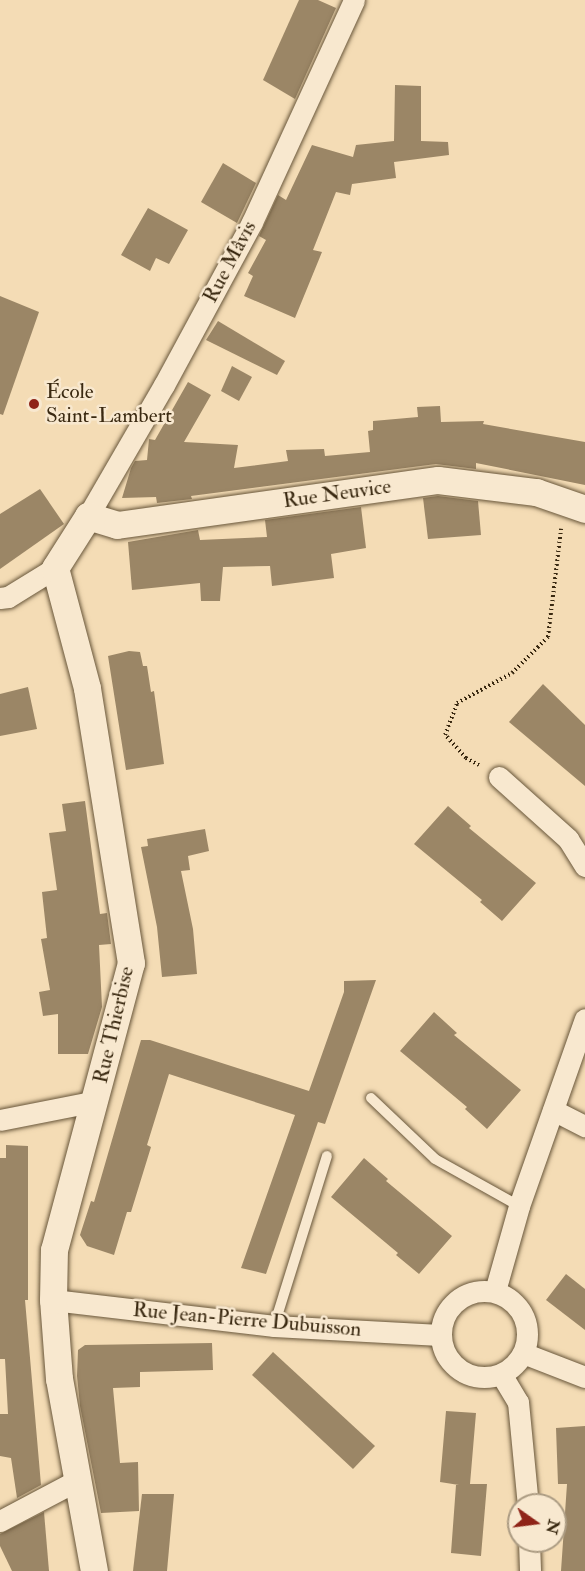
<!DOCTYPE html>
<meta charset="utf-8">
<style>
body{margin:0}
#map{position:relative;width:585px;height:1571px;overflow:hidden;background:#f4dcb5;font-family:"IM FELL Double Pica",serif}
div>[style]{position:absolute}
[style*='--x']{left:calc(var(--x)*1px);top:calc(var(--y)*1px);width:calc(var(--w)*1px);rotate:calc(var(--a)*1deg)}
.building>*{inset:0;background:#9b8666}
.path>*{height:4px;margin-top:-2px;transform-origin:0;background:repeating-linear-gradient(90deg,#3a2911 0 1.5px,transparent 0 4.5px)}
.roads{filter:drop-shadow(0 0 2px #68563a) drop-shadow(0 0 2px #68563a)}
.service>*{height:10px;margin:-5px;padding:0 5px;transform-origin:5px;border-radius:5px;background:#f8e8cf}
.minor>*{height:21px;margin:-10.5px;padding:0 10.5px;transform-origin:10.5px;border-radius:10.5px;background:#f8e8cf}
.minor>.ring{margin:-10.5px;padding:0;box-sizing:content-box;background:none;border:21px solid #f8e8cf;border-radius:50%}
.tertiary>*{height:27px;margin:-13.5px;padding:0 13.5px;transform-origin:13.5px;border-radius:13.5px;background:#f8e8cf}
.dots>*{width:16px;height:16px;translate:-50% -50%;box-sizing:border-box;border:3px solid #f8e8cf;border-radius:50%}
span{translate:-50% -50%;white-space:nowrap;text-align:center;line-height:1.15;-webkit-text-stroke:5px #f8e8cf;paint-order:stroke}
.street-label{font-size:21px;color:#3a2911}
.poi-label{font-size:21px;color:#3a2911}
.left{translate:0 -50%;text-align:left}
.north{position:absolute;left:507px;top:1493px;width:60px;height:60px;box-sizing:border-box;background:#f8e8cf;border:2px solid #ac9c83;border-radius:50%;rotate:104deg;font-size:16px;font-weight:700;line-height:24px;text-align:center;color:#3a2911}
.north::after{content:'';display:block;margin:auto;width:21px;height:27px;background:#8f2418;clip-path:polygon(50% 0,100% 100%,50% 72%,0 100%)}
</style>
<div id="map">
<div class="building">
<div style="clip-path:polygon(299px 0,318px 0,336px 8px,295px 99px,263px 80px)"></div>
<div style="clip-path:polygon(395px 85px,421px 86px,421px 141px,448px 142px,449px 155px,394px 162px,396px 178px,352px 184px,350px 195px,336px 192px,313px 250px,322px 252px,295px 318px,244px 296px,253px 276px,248px 273px,266px 240px,259px 236px,278px 195px,286px 200px,312px 145px,353px 157px,356px 145px,394px 141px)"></div>
<div style="clip-path:polygon(223px 163px,256px 183px,237px 223px,201px 202px)"></div>
<div style="clip-path:polygon(148px 208px,188px 230px,169px 264px,156px 258px,150px 271px,121px 255px)"></div>
<div style="clip-path:polygon(0 296px,39px 312px,3px 415px,0 414px)"></div>
<div style="clip-path:polygon(218px 321px,285px 361px,277px 375px,206px 340px)"></div>
<div style="clip-path:polygon(232px 366px,252px 377px,239px 401px,221px 391px)"></div>
<div style="clip-path:polygon(188px 382px,211px 395px,184px 442px,238px 445px,234px 468px,288px 461px,286px 450px,324px 449px,325px 456px,370px 452px,368px 431px,373px 430px,373px 421px,418px 417px,417px 407px,440px 406px,441px 422px,484px 421px,483px 424px,585px 442px,585px 485px,476px 463px,476px 469px,436px 464px,191px 496px,192px 499px,157px 503px,156px 497px,122px 498px,131px 468px,135px 461px,147px 460px,149px 439px,155px 440px)"></div>
<div style="clip-path:polygon(40px 489px,64px 524px,0 569px,0 514px)"></div>
<div style="clip-path:polygon(438px 496px,478px 501px,481px 535px,428px 539px,423px 498px)"></div>
<div style="clip-path:polygon(361px 507px,366px 548px,331px 554px,334px 578px,272px 586px,270px 566px,223px 567px,220px 601px,201px 601px,200px 583px,132px 590px,128px 542px,198px 530px,200px 540px,267px 537px,265px 520px)"></div>
<div style="clip-path:polygon(129px 651px,140px 652px,143px 666px,147px 666px,151px 692px,154px 691px,164px 764px,126px 770px,108px 656px)"></div>
<div style="clip-path:polygon(543px 684px,585px 725px,585px 786px,509px 722px)"></div>
<div style="clip-path:polygon(28px 687px,37px 729px,0 736px,0 694px)"></div>
<div style="clip-path:polygon(85px 801px,100px 914px,107px 913px,111px 944px,99px 945px,102px 1007px,88px 1054px,58px 1054px,58px 1014px,43px 1016px,39px 992px,50px 990px,41px 939px,47px 938px,42px 892px,57px 890px,49px 833px,66px 831px,62px 804px)"></div>
<div style="clip-path:polygon(448px 806px,471px 826px,469px 828px,536px 883px,502px 921px,480px 902px,482px 900px,414px 844px)"></div>
<div style="clip-path:polygon(205px 829px,209px 851px,188px 856px,190px 870px,181px 871px,193px 929px,197px 974px,162px 977px,157px 927px,141px 847px,148px 846px,147px 839px)"></div>
<div style="clip-path:polygon(376px 980px,325px 1124px,318px 1122px,266px 1274px,241px 1268px,295px 1115px,169px 1074px,147px 1145px,151px 1147px,131px 1212px,127px 1212px,114px 1255px,87px 1246px,80px 1235px,91px 1201px,94px 1202px,141px 1040px,150px 1040px,309px 1091px,344px 992px,344px 981px)"></div>
<div style="clip-path:polygon(434px 1012px,457px 1033px,454px 1035px,521px 1090px,487px 1129px,465px 1109px,467px 1107px,400px 1051px)"></div>
<div style="clip-path:polygon(6px 1145px,28px 1146px,28px 1300px,25px 1300px,41px 1485px,17px 1498px,11px 1458px,0 1456px,0 1414px,8px 1414px,5px 1359px,0 1359px,0 1158px,6px 1158px)"></div>
<div style="clip-path:polygon(364px 1158px,388px 1179px,386px 1181px,452px 1236px,419px 1274px,396px 1255px,398px 1253px,331px 1197px)"></div>
<div style="clip-path:polygon(566px 1274px,585px 1289px,585px 1330px,546px 1300px)"></div>
<div style="clip-path:polygon(212px 1343px,213px 1370px,140px 1372px,140px 1387px,113px 1388px,120px 1463px,138px 1462px,139px 1511px,101px 1513px,80px 1406px,77px 1376px,78px 1350px,85px 1345px)"></div>
<div style="clip-path:polygon(273px 1352px,375px 1446px,353px 1469px,252px 1375px)"></div>
<div style="clip-path:polygon(446px 1411px,476px 1413px,470px 1484px,487px 1484px,481px 1556px,451px 1553px,456px 1485px,459px 1485px,440px 1482px)"></div>
<div style="clip-path:polygon(585px 1426px,585px 1571px,561px 1571px,567px 1484px,558px 1484px,556px 1428px)"></div>
<div style="clip-path:polygon(142px 1494px,174px 1494px,167px 1571px,133px 1571px)"></div>
<div style="clip-path:polygon(44px 1512px,49px 1571px,12px 1571px,0 1546px,0 1534px)"></div>
</div>
<div class="path">
<div style="--x:479;--y:765;--w:15;--a:-152"></div>
<div style="--x:466;--y:758;--w:31;--a:-132"></div>
<div style="--x:445;--y:735;--w:34;--a:-69"></div>
<div style="--x:457;--y:703;--w:63;--a:-28.6"></div>
<div style="--x:512;--y:673;--w:51;--a:-45"></div>
<div style="--x:548;--y:637;--w:109;--a:-83.1"></div>
</div>
<div class="roads">
<div class="service">
<div style="--x:371;--y:1098;--w:88;--a:43.6"></div>
<div style="--x:435;--y:1159;--w:96;--a:29.2"></div>
<div style="--x:274;--y:1326;--w:178;--a:-72.7"></div>
</div>
<div class="minor">
<div style="--x:88;--y:516;--w:151;--a:-59.9"></div>
<div style="--x:164;--y:385;--w:185;--a:-61.6"></div>
<div style="--x:252;--y:222;--w:244;--a:-65.3"></div>
<div style="--x:0;--y:598;--w:8;--a:-7"></div>
<div style="--x:8;--y:597;--w:55;--a:-31.7"></div>
<div style="--x:499;--y:777;--w:93;--a:41.9"></div>
<div style="--x:568;--y:839;--w:32;--a:58"></div>
<div style="--x:553;--y:1110;--w:36;--a:27"></div>
<div style="--x:0;--y:1120;--w:98;--a:-11.2"></div>
<div style="--x:495;--y:1291;--w:88;--a:-74.2"></div>
<div style="--x:519;--y:1206;--w:198;--a:-70.6"></div>
<div class="ring" style="left:441px;top:1291px;width:65px;height:65px"></div>
<div style="--x:53;--y:1300;--w:223;--a:6.7"></div>
<div style="--x:274;--y:1326;--w:166;--a:3.1"></div>
<div style="--x:523;--y:1353;--w:66;--a:21.2"></div>
<div style="--x:501;--y:1374;--w:33;--a:59"></div>
<div style="--x:518;--y:1402;--w:103;--a:84.5"></div>
<div style="--x:0;--y:1521;--w:86;--a:-27.8"></div>
<div style="--x:529;--y:1541;--w:30;--a:88"></div>
</div>
<div class="tertiary">
<div style="--x:94;--y:1571;--w:195;--a:-100.3"></div>
<div style="--x:59;--y:1379;--w:79;--a:-94.3"></div>
<div style="--x:53;--y:1300;--w:50;--a:-88.9"></div>
<div style="--x:54;--y:1250;--w:297;--a:-75"></div>
<div style="--x:131;--y:963;--w:278;--a:-99.1"></div>
<div style="--x:87;--y:688;--w:124;--a:-104.9"></div>
<div style="--x:55;--y:568;--w:62;--a:-57.6"></div>
<div style="--x:88;--y:516;--w:30;--a:17"></div>
<div style="--x:117;--y:525;--w:324;--a:-8"></div>
<div style="--x:438;--y:480;--w:99;--a:7"></div>
<div style="--x:536;--y:492;--w:52;--a:19.1"></div>
</div>
</div>
<div class="dots">
<div style="left:34px;top:404px;background:#8f2418"></div>
</div>
<div class="street-label">
<span style="left:230px;top:262px;rotate:-62deg">Rue Mâvis</span>
<span style="left:337px;top:494px;rotate:-8deg">Rue Neuvice</span>
<span style="left:114px;top:1025px;rotate:-77deg">Rue Thierbise</span>
<span style="left:247px;top:1320px;rotate:5deg">Rue Jean-Pierre Dubuisson</span>
</div>
<div class="poi-label">
<span class="left" style="left:46px;top:404px">École<br>Saint-Lambert</span>
</div>
<div class="north">N</div>
</div>
